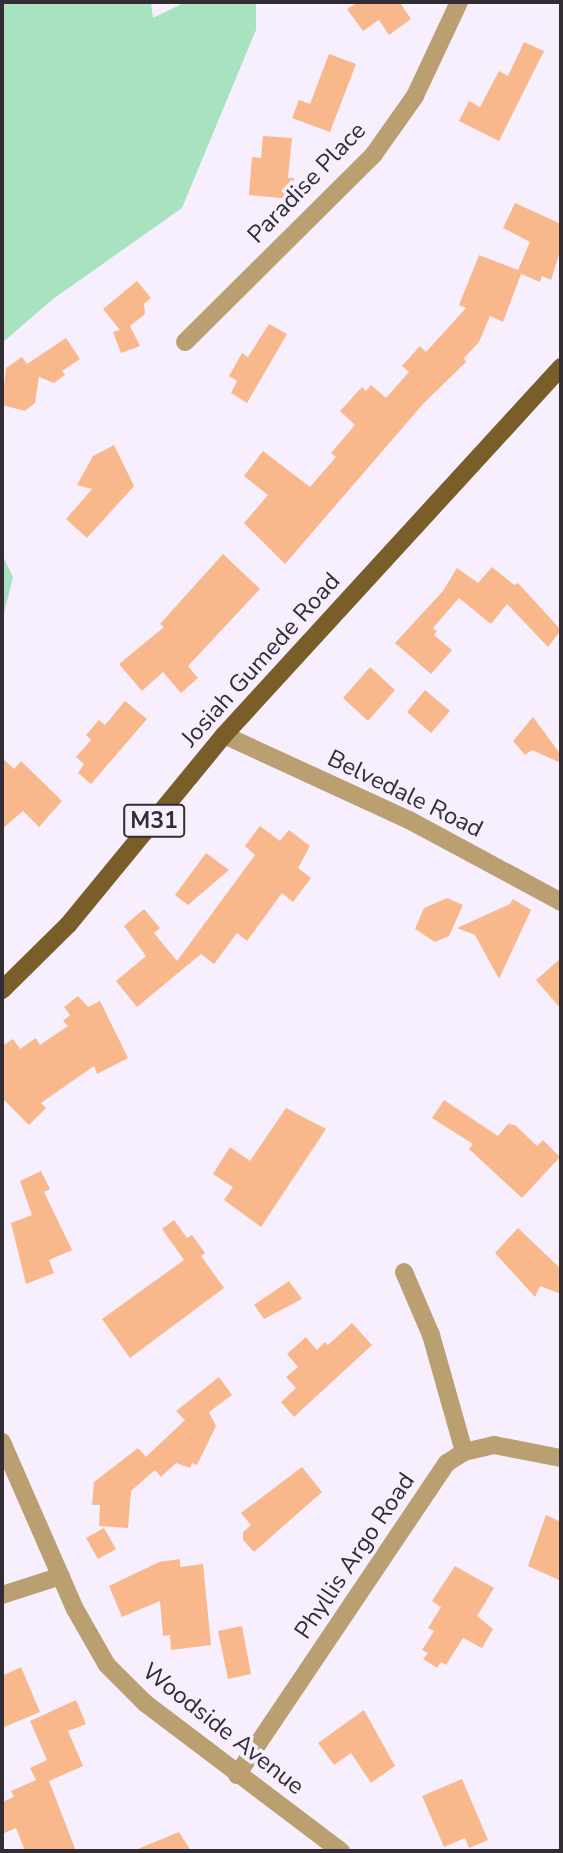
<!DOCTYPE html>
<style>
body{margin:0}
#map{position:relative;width:563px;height:1853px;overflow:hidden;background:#f8effe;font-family:"Nunito Sans",sans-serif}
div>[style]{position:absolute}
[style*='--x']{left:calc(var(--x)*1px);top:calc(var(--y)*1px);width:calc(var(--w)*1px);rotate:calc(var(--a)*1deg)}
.green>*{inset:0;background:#a8e2c1}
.building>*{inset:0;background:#f9b88c}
.street>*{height:18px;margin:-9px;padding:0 9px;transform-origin:9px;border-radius:9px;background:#baa071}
.primary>*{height:18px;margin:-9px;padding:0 9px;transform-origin:9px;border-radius:9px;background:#7a5e29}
span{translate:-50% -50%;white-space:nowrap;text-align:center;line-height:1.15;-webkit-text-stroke:7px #f8effe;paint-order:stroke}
.shield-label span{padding:2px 5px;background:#f8effe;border:2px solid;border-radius:5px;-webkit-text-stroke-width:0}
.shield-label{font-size:23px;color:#322c35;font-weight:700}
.street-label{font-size:24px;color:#322c35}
.frame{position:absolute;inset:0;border:4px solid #322c35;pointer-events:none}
</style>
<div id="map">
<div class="green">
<div style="clip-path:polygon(2px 2px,151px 2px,153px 18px,186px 2px,256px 2px,256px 30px,182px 208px,53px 299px,2px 343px)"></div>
<div style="clip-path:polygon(2px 554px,13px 577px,2px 621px)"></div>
</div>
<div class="building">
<div style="clip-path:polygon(358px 2px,405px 2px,401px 4px,411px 19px,389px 35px,379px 20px,363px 31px,347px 9px)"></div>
<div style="clip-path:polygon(524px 42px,544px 51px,499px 141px,459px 121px,469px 101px,480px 107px,499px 71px,508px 76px)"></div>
<div style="clip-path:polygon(329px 54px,356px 64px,330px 132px,292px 118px,299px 100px,310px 104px)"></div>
<div style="clip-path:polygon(263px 136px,292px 138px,288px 178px,294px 178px,292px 199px,249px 195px,252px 157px,261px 158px)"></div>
<div style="clip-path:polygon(515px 203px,561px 224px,561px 248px,551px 280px,542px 276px,540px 282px,521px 274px,503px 322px,490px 316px,479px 342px,464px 358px,466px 362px,423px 404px,285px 564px,244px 523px,268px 495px,244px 476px,263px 451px,310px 487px,336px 457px,331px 453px,355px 425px,340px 411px,362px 387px,366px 391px,371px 385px,386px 398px,409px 372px,402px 366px,420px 346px,426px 352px,466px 308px,459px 305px,479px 255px,518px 270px,530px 242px,503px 228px)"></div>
<div style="clip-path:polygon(137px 281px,151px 298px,144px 304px,145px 314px,130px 326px,140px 346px,121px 353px,113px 332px,120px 330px,103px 309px)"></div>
<div style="clip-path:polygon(269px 324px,287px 334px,247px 403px,231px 393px,237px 381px,229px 376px,242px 353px,248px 357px)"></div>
<div style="clip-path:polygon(66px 338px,80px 359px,62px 371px,65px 375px,54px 383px,39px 377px,35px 403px,25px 411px,2px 405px,6px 368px,22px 357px,27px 364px)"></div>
<div style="clip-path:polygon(114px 445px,134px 486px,87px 538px,66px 519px,92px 489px,77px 485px,93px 456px)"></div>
<div style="clip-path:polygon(223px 554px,260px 589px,188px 666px,198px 678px,181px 693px,163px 672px,142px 691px,119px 664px,164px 627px,160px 624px)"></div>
<div style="clip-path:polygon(492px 567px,514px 585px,518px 583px,561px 630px,548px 647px,507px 604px,491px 624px,459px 598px,433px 628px,437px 631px,434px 635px,452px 650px,431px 674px,395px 643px,443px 591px,457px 568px,478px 583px)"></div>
<div style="clip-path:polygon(370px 667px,395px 690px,368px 721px,343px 698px)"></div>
<div style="clip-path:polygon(425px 690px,450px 711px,431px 733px,407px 712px)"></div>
<div style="clip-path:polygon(125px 701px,147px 719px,91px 784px,78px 773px,84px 764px,76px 757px,91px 740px,86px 735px,99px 720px,105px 725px)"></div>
<div style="clip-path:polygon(533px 717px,561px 755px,561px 763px,532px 750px,525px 755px,513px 741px)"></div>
<div style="clip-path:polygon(2px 758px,14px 769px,21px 761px,62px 801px,39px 827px,23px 811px,2px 829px)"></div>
<div style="clip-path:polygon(260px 826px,280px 841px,289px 830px,310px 846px,298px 868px,311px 878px,293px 902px,282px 893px,247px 941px,237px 933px,214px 964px,201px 954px,137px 1007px,116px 981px,146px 956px,124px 926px,144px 909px,160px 928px,154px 933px,177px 961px,255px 855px,245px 846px)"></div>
<div style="clip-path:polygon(206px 853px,229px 870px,188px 905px,175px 895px)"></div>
<div style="clip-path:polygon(447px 898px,463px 905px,449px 936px,435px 942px,415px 929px,424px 908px)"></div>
<div style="clip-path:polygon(513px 899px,531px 910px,499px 979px,475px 935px,457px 928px,510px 904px)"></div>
<div style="clip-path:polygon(561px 958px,561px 1009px,536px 980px)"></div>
<div style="clip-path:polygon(78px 996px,88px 1007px,100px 1001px,128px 1058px,97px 1074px,94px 1066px,41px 1103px,46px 1108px,29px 1125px,2px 1098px,2px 1046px,13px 1039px,20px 1049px,36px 1038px,40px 1045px,68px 1026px,63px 1021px,70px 1015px,64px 1007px)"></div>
<div style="clip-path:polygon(444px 1100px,498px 1136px,508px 1124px,515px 1125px,537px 1146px,543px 1140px,560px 1157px,522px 1198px,469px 1149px,473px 1144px,432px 1118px)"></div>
<div style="clip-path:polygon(286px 1108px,326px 1129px,261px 1227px,224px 1200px,233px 1187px,213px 1174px,230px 1147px,250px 1161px)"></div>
<div style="clip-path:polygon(41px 1171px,50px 1189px,44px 1192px,72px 1250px,49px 1260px,54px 1273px,26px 1284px,11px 1223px,32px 1215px,20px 1181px)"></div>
<div style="clip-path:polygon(174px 1220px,187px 1238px,192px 1235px,205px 1253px,201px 1256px,224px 1288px,130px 1358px,102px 1319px,184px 1260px,162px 1229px)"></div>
<div style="clip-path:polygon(518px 1228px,561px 1269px,561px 1294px,540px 1286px,535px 1297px,495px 1253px)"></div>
<div style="clip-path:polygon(289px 1281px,302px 1299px,264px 1319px,254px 1305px)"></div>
<div style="clip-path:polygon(352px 1323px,372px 1345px,294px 1417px,281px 1402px,296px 1388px,286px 1377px,298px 1367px,287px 1354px,306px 1337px,317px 1350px,325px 1342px,328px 1345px)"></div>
<div style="clip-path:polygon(219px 1377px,232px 1395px,209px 1412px,216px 1426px,197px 1465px,192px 1463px,190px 1468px,176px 1463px,161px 1477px,155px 1470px,131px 1491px,128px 1528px,99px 1526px,100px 1505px,92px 1505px,94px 1482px,138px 1448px,146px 1457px,185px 1420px,176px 1411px)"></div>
<div style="clip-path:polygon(302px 1467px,322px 1492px,254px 1552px,243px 1540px,243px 1532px,251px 1525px,241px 1513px)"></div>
<div style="clip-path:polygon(546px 1515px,561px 1522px,561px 1581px,528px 1566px)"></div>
<div style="clip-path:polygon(104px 1528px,116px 1549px,98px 1559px,86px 1538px)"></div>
<div style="clip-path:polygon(180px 1559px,180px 1567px,203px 1564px,211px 1645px,171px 1650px,170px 1635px,163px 1636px,160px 1601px,122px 1617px,109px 1586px,159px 1562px)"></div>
<div style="clip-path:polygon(455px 1566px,494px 1588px,477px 1616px,493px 1629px,482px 1648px,463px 1638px,446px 1665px,441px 1662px,437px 1668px,423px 1659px,428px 1653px,422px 1650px,434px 1631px,428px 1628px,441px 1607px,432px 1601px)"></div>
<div style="clip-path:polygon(242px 1626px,251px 1674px,228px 1679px,218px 1631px)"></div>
<div style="clip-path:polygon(21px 1667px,40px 1712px,2px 1728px,2px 1676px)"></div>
<div style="clip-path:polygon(76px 1700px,86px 1724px,68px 1731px,83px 1766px,49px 1781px,76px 1851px,25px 1851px,16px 1828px,2px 1834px,2px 1802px,14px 1797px,11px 1791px,36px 1780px,30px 1768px,47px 1760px,30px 1721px)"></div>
<div style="clip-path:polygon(364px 1710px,395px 1766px,371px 1783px,351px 1753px,334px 1765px,318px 1743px)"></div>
<div style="clip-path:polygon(462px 1779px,488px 1840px,469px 1848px,465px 1838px,444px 1847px,422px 1796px)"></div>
<div style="clip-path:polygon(179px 1832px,191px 1851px,133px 1851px)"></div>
</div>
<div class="street">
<div style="--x:185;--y:342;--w:267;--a:-44.8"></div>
<div style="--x:374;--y:154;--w:71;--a:-54.7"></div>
<div style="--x:415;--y:96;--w:104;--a:-64.9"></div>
<div style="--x:224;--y:735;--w:204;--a:24.7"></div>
<div style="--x:409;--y:820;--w:173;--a:28.3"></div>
<div style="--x:404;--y:1272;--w:69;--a:66.8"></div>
<div style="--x:431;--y:1335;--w:122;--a:74.2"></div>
<div style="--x:2;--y:1442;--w:182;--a:66.4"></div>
<div style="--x:75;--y:1609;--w:64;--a:60.3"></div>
<div style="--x:107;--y:1665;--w:54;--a:45"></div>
<div style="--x:145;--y:1703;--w:246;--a:37.1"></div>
<div style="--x:2;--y:1595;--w:62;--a:-17.9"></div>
<div style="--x:237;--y:1775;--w:376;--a:-56.1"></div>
<div style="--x:447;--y:1463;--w:20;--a:-33"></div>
<div style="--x:464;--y:1452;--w:31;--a:-13"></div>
<div style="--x:494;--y:1445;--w:68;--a:11"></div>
</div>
<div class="primary">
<div style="--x:2;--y:990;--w:93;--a:-44.6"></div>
<div style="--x:68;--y:925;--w:246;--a:-50.6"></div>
<div style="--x:224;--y:735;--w:499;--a:-47.5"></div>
</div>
<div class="shield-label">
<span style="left:154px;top:821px">M31</span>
</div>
<div class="street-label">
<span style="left:307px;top:183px;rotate:-46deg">Paradise Place</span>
<span style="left:261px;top:660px;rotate:-48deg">Josiah Gumede Road</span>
<span style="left:405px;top:794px;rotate:26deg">Belvedale Road</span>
<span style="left:355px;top:1556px;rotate:-56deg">Phyllis Argo Road</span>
<span style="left:223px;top:1729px;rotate:38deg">Woodside Avenue</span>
</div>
<div class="frame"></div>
</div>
